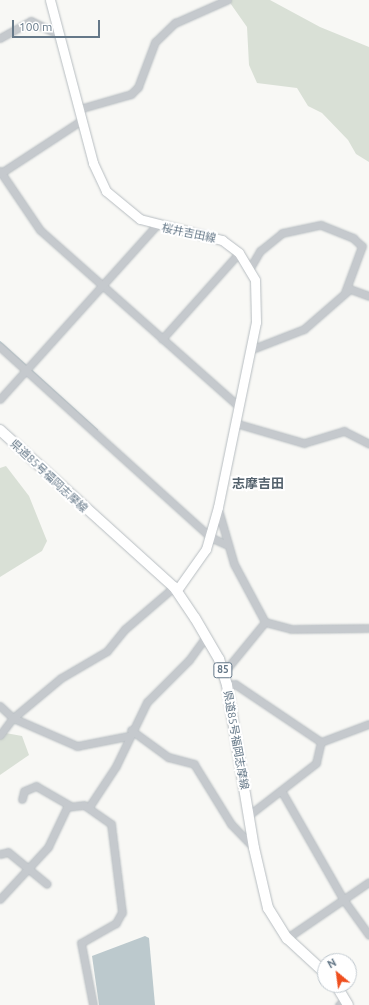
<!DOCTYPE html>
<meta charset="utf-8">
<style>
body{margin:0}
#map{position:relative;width:369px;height:1005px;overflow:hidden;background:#f8f8f5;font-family:Ubuntu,"Noto Sans JP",sans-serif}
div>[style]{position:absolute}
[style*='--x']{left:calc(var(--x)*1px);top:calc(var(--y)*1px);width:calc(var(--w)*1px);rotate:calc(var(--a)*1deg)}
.green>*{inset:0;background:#d9e0d6}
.water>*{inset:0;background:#bcc9cd}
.stream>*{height:2px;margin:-1px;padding:0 1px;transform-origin:1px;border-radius:1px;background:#bcc9cd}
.roads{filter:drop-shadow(0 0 1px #b7bdc1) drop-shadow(0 0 1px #b7bdc1)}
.street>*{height:7px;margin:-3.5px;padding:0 3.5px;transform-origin:3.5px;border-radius:3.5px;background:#c5c9cd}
.secondary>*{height:9px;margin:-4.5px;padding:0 4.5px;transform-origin:4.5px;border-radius:4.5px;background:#fff}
.primary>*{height:10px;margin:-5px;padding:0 5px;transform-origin:5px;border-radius:5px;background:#fff}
span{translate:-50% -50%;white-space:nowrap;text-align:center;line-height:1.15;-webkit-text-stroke:4px #fff;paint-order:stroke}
.shield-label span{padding:1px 3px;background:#fff;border:1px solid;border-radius:3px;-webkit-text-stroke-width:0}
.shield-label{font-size:10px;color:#657888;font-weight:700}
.street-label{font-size:11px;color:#657888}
.quarter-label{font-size:13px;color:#53616c;font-weight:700}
.north{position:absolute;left:317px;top:953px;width:40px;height:40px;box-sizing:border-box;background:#fff;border:1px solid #c1c9cf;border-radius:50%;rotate:331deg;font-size:11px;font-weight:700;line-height:16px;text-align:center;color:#657888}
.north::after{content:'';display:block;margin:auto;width:14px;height:18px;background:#ef4f1e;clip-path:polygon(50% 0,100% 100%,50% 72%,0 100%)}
.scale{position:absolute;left:12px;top:20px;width:88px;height:18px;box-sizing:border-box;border:2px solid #657888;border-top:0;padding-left:5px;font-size:12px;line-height:14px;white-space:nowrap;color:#657888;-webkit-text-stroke:3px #fff;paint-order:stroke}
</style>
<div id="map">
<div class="green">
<div style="clip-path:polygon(228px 0,270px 0,320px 27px,369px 47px,369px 162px,356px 154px,348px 140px,322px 113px,308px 106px,297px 88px,257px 83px,249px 65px,247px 27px)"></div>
<div style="clip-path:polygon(6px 466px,29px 496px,47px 541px,42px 551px,0 577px,0 468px)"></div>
<div style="clip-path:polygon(0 732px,22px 736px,29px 755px,0 775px)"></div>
</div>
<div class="water">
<div style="clip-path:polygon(145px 936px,149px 938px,155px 1005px,99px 1005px,92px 956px)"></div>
</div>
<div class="stream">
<div style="--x:0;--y:342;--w:131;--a:42.2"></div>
</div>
<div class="roads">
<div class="street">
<div style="--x:0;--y:38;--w:35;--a:-29"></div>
<div style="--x:31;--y:21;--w:30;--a:26"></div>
<div style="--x:79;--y:109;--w:54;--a:-16.1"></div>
<div style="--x:131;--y:94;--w:10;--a:-45"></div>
<div style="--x:138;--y:87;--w:48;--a:-69.3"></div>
<div style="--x:155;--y:42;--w:28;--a:-44"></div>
<div style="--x:175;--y:23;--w:57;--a:-23.9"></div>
<div style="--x:0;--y:171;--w:71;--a:55.9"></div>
<div style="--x:40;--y:230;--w:265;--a:41.6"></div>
<div style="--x:1;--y:173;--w:97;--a:-33.2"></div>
<div style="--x:250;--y:268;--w:20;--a:-60"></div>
<div style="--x:260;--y:251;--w:28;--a:-39"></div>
<div style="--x:282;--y:233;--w:40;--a:-12"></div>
<div style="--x:321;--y:225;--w:35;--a:22"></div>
<div style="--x:353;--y:238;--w:12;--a:42"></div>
<div style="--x:362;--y:246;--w:49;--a:110.3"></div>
<div style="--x:162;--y:339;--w:115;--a:-48.2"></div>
<div style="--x:0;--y:347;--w:283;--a:42.1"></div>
<div style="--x:210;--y:537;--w:17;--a:25"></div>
<div style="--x:250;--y:350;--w:58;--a:-21.3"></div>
<div style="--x:304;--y:329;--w:61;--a:-41"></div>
<div style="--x:350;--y:289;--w:20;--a:20"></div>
<div style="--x:0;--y:399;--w:233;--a:-48"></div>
<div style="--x:235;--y:423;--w:72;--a:16.2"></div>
<div style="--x:304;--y:443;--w:42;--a:-16.7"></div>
<div style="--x:344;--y:431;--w:28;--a:27"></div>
<div style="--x:218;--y:509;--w:57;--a:73.8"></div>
<div style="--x:234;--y:564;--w:66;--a:61.9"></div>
<div style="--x:265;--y:622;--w:27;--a:15"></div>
<div style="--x:291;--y:629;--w:78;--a:-0.7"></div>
<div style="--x:223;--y:668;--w:6;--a:-18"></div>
<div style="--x:229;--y:666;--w:57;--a:-50.7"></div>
<div style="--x:227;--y:685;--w:8;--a:-7"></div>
<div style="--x:235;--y:684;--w:104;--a:34"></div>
<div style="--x:0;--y:706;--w:18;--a:43"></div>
<div style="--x:13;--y:718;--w:70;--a:23.6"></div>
<div style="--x:77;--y:746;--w:52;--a:-11.1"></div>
<div style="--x:131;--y:730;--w:46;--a:36.1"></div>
<div style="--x:168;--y:757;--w:27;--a:15"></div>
<div style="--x:194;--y:764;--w:70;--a:58.3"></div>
<div style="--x:231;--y:824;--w:33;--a:46"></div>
<div style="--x:0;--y:735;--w:21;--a:-53"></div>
<div style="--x:13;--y:718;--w:62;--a:-39.8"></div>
<div style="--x:61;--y:678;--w:53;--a:-30.4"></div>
<div style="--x:107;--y:651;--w:28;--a:-51"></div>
<div style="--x:125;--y:629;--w:65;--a:-40.6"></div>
<div style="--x:321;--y:742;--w:51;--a:-20.6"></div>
<div style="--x:282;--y:792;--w:123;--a:60.3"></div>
<div style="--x:343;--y:899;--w:44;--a:54.2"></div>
<div style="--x:22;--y:799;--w:8;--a:-76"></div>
<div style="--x:24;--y:791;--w:13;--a:-23"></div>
<div style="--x:36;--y:786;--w:39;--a:30"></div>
<div style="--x:89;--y:807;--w:49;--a:-56.6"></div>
<div style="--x:116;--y:766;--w:71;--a:-64.2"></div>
<div style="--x:147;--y:702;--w:59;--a:-45"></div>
<div style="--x:189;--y:660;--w:29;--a:-54"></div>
<div style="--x:249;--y:815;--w:85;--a:-37.8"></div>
<div style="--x:316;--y:763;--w:22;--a:-77"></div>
<div style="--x:0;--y:854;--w:8;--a:-14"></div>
<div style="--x:8;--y:852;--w:50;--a:39.4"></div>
<div style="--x:0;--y:899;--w:71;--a:-47.3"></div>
<div style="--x:48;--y:847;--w:44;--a:-64.6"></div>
<div style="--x:67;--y:807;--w:17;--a:-7"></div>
<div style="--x:84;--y:805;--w:33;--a:35"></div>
<div style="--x:111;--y:824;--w:89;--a:82.9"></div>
<div style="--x:122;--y:912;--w:13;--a:119"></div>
<div style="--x:116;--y:923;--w:40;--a:150.3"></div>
<div style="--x:81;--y:943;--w:63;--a:79"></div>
<div style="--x:287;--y:938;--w:99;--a:-34.3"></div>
<div style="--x:339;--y:1005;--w:8;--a:-40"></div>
</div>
<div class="secondary">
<div style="--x:50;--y:0;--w:169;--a:75.2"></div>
<div style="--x:93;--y:163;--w:31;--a:65"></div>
<div style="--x:106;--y:191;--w:44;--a:39.5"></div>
<div style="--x:140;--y:219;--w:85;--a:14.4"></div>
<div style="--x:222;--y:240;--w:21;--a:37"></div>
<div style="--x:239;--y:253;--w:31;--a:59"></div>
<div style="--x:255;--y:280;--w:42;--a:88.6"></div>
<div style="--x:256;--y:322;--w:189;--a:101.6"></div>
<div style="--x:218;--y:507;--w:44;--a:105.9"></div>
<div style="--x:206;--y:549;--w:50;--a:125.3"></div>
</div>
<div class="primary">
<div style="--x:0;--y:430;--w:234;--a:42.1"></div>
<div style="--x:174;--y:587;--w:37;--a:56"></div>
<div style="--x:195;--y:618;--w:48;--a:59.7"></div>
<div style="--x:219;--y:659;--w:27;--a:73"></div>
<div style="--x:227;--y:685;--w:165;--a:80.6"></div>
<div style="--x:254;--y:848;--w:62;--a:76.9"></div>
<div style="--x:268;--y:908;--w:36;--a:58"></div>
<div style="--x:287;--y:938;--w:52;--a:42.6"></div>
<div style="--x:336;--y:985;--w:23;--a:59"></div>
</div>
</div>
<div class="shield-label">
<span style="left:223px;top:670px">85</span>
</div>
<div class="street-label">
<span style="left:189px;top:233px;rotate:12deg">桜井吉田線</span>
<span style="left:49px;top:476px;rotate:43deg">県道85号福岡志摩線</span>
<span style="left:236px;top:740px;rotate:80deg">県道85号福岡志摩線</span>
</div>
<div class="quarter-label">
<span style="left:258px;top:483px">志摩吉田</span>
</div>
<div class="north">N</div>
<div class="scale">100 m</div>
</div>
